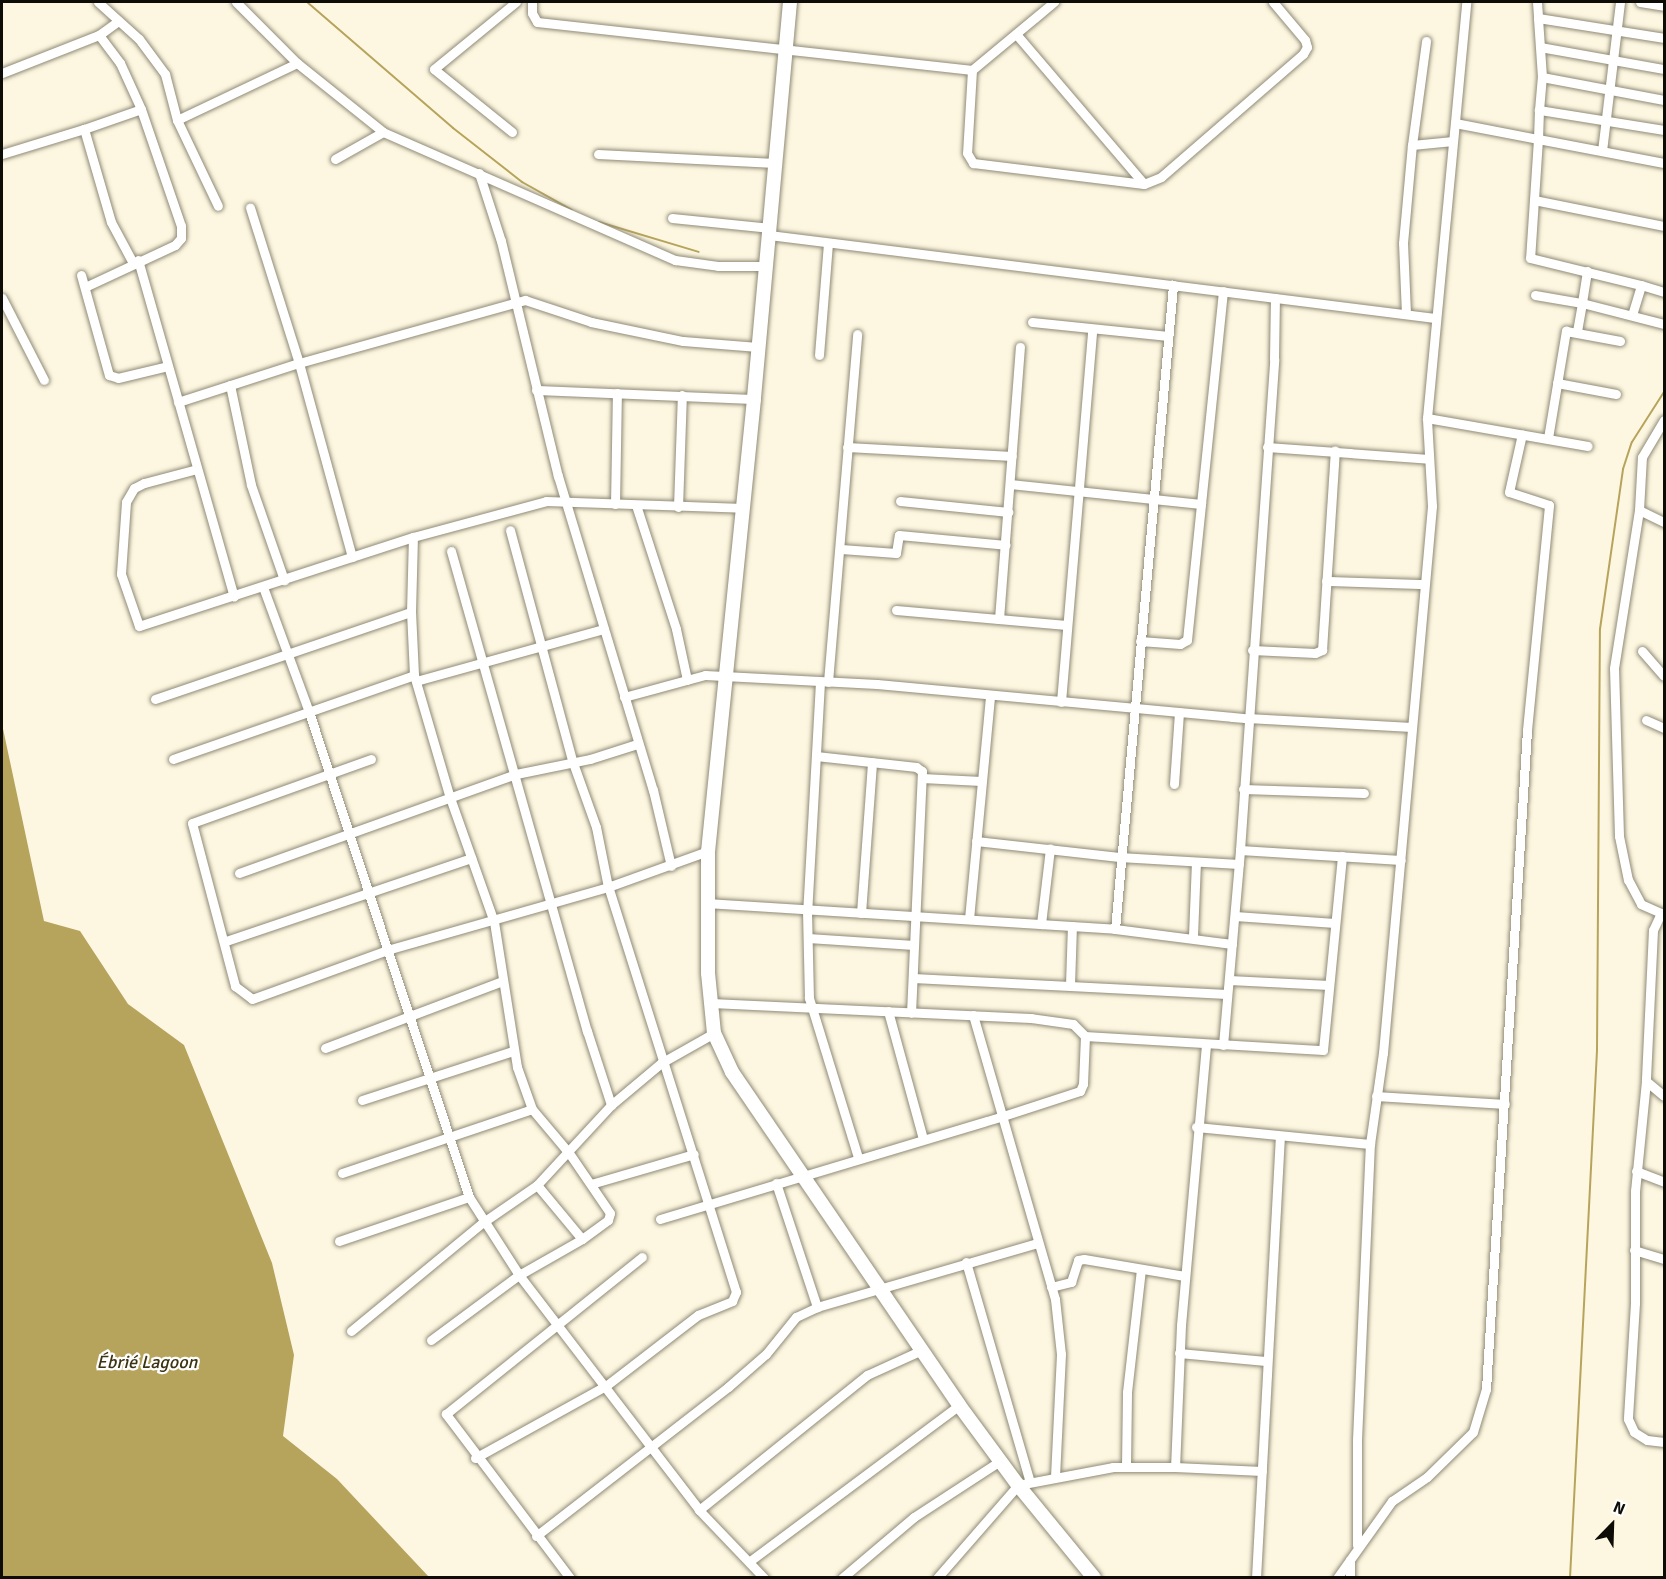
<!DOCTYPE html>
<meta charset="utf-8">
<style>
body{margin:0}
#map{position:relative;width:1666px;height:1579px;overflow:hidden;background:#fdf7e1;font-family:Signika,sans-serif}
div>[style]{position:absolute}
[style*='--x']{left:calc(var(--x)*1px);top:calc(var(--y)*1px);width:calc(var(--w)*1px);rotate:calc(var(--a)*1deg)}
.water>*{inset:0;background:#b7a45c}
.stream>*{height:2px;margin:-1px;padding:0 1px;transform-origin:1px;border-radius:1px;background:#b7a45c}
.roads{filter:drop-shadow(0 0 2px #8f8a76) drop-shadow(0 0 2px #8f8a76)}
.street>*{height:9px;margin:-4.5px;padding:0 4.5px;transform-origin:4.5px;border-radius:4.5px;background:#fff}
.secondary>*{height:14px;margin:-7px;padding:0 7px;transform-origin:7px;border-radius:7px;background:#fff}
span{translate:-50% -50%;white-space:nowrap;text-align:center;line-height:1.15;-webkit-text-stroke:4.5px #fff;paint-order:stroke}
.water-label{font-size:18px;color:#3c3313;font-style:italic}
.frame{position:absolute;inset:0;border:3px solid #0e0c06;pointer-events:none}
.north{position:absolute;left:1582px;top:1495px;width:60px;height:60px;-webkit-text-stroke:4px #fff;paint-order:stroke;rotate:23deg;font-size:16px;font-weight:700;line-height:24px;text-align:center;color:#0e0c06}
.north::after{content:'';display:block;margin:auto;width:21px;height:27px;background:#0e0c06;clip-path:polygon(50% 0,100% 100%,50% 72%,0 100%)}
</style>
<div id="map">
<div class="water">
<div style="clip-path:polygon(2px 724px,44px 921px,80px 931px,128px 1004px,184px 1045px,272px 1263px,294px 1355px,283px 1436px,337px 1479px,429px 1577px,2px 1577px)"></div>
</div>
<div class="stream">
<div style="--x:307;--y:2;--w:193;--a:40.8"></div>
<div style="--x:453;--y:128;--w:88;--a:38"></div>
<div style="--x:522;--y:182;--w:57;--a:29.2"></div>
<div style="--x:599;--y:222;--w:104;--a:16.7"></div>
<div style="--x:1570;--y:1578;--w:529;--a:-87.07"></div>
<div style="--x:1597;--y:1050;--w:421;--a:-89.6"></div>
<div style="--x:1600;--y:629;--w:162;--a:-81.8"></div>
<div style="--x:1623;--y:469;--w:28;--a:-72"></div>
<div style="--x:1632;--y:442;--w:59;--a:-57.4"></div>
</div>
<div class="roads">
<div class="street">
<div style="--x:98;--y:2;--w:55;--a:42.1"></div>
<div style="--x:139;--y:39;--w:44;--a:53.4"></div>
<div style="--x:165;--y:74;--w:48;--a:75.4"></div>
<div style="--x:177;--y:120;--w:95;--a:64.5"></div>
<div style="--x:236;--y:2;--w:86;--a:45"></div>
<div style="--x:297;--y:63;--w:110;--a:38.7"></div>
<div style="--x:383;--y:132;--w:319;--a:23.7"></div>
<div style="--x:675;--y:260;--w:43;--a:7.9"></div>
<div style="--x:718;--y:266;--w:49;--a:0"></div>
<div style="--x:532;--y:2;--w:11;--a:90"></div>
<div style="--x:532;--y:13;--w:10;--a:61"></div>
<div style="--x:537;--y:22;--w:438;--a:6.3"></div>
<div style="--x:972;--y:70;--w:107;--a:-39.7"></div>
<div style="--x:1537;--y:2;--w:16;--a:86"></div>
<div style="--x:1640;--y:2;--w:24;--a:9"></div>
<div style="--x:1016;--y:34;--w:197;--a:49.5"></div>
<div style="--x:1540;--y:47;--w:126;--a:10.1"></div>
<div style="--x:972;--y:70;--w:83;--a:93.4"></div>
<div style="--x:967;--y:153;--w:12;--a:59"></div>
<div style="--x:973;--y:163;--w:172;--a:7"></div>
<div style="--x:1144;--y:184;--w:18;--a:-22"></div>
<div style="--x:1161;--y:177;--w:188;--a:-40.9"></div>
<div style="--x:1303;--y:54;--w:8;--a:-60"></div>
<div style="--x:1307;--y:47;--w:7;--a:-106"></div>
<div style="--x:1305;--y:40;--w:50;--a:-130.1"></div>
<div style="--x:2;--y:73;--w:104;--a:-21.4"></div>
<div style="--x:99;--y:35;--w:24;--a:-36"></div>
<div style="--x:1542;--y:77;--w:124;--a:10.7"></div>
<div style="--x:1539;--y:110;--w:33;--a:-85"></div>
<div style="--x:1542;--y:77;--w:59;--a:-93.9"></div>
<div style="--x:1538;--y:18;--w:128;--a:9"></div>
<div style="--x:177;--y:120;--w:133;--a:-25.4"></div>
<div style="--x:1455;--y:123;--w:85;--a:10.9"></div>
<div style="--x:1538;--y:139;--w:119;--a:93.8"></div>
<div style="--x:1530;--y:258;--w:114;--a:13.7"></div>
<div style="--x:1664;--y:130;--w:127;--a:-170.9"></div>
<div style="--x:1539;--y:110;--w:29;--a:92"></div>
<div style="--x:1538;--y:139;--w:128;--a:10.8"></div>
<div style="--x:512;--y:132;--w:100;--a:-141.1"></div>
<div style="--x:434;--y:69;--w:106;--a:-39.3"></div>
<div style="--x:1412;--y:145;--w:105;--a:-82.3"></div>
<div style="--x:1602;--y:151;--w:150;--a:-83.1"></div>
<div style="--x:2;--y:154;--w:86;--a:-17"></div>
<div style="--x:598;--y:154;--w:177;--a:2.9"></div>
<div style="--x:335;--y:159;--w:55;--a:-29.4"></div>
<div style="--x:479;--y:173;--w:71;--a:72.1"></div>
<div style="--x:501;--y:241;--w:242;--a:76.4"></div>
<div style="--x:558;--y:476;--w:328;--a:73.2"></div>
<div style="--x:653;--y:790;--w:78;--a:76.7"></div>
<div style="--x:1534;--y:200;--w:133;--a:11.3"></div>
<div style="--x:672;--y:218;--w:99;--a:5.8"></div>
<div style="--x:769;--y:235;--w:671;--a:7.1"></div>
<div style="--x:138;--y:260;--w:350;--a:74.1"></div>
<div style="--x:133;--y:263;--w:47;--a:-118.2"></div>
<div style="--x:111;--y:222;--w:97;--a:-106.2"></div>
<div style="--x:84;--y:129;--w:60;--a:-19.3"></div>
<div style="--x:1587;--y:271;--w:32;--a:99"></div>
<div style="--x:1582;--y:303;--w:85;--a:14.4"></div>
<div style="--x:81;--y:275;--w:104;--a:74.4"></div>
<div style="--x:109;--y:375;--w:9;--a:18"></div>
<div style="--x:118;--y:378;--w:51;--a:-13.5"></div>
<div style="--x:85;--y:287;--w:99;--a:-25"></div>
<div style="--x:175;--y:245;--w:9;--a:-49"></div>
<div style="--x:181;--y:238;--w:12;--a:-90"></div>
<div style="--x:181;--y:226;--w:124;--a:-108.9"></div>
<div style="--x:141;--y:109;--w:51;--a:-114.5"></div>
<div style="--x:120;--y:63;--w:35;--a:-127"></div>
<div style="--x:1535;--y:295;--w:48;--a:9.7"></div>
<div style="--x:1582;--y:303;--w:29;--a:100"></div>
<div style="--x:2;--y:298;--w:92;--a:62.9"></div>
<div style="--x:1406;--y:314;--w:71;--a:-92.4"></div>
<div style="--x:1403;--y:243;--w:98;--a:-84.8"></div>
<div style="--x:1412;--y:145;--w:41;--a:-5.6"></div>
<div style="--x:1632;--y:315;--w:31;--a:-73"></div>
<div style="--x:1641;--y:285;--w:24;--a:17"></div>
<div style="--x:1032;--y:322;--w:137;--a:5.9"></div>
<div style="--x:819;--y:355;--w:112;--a:-85.4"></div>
<div style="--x:1557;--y:383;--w:60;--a:10.6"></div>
<div style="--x:230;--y:385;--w:102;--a:78.1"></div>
<div style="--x:251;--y:485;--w:101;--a:70.8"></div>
<div style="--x:536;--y:390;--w:218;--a:2.4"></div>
<div style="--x:178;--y:402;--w:127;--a:-17.9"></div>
<div style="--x:299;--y:363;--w:163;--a:-107.5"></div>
<div style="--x:1427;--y:418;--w:163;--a:9.9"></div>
<div style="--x:1548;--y:438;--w:109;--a:-80.5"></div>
<div style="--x:1566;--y:331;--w:55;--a:10.5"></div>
<div style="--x:847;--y:447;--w:165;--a:3.1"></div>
<div style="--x:1267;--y:447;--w:162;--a:4.2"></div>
<div style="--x:197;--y:469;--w:55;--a:165.2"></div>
<div style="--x:144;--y:483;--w:11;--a:153"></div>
<div style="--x:134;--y:488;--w:16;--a:120"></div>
<div style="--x:126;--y:502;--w:72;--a:94"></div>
<div style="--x:121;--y:574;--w:55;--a:70.9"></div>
<div style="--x:139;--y:626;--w:288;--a:-18"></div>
<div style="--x:1010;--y:484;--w:192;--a:6"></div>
<div style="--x:1201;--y:504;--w:214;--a:-84.1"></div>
<div style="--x:900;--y:501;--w:109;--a:5.8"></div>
<div style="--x:615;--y:504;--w:111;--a:-89"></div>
<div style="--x:636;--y:505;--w:130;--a:72.1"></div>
<div style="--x:676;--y:629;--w:52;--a:77.8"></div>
<div style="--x:678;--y:507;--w:112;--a:-88"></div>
<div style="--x:1639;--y:510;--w:28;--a:26"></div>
<div style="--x:841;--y:549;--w:55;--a:4.2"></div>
<div style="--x:896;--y:553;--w:18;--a:-81"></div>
<div style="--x:899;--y:535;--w:107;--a:5.3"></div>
<div style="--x:451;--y:551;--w:499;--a:74.2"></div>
<div style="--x:587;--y:1031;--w:78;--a:72"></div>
<div style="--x:352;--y:557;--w:201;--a:-105.3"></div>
<div style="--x:299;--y:363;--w:235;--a:-15.6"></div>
<div style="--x:525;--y:300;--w:70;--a:18.4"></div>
<div style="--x:591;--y:322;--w:94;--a:11.7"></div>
<div style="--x:683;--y:341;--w:75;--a:4.6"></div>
<div style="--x:1326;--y:581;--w:96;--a:1.8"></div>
<div style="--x:263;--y:587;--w:133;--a:69.8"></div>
<div style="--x:309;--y:712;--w:511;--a:71.74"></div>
<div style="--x:469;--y:1197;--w:93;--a:57.3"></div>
<div style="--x:519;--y:1275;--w:296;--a:52.5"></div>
<div style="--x:699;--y:1510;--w:94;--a:46.3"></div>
<div style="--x:896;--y:610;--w:171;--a:5"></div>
<div style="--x:999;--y:619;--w:273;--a:-85.6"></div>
<div style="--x:1140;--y:641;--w:40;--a:4.3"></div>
<div style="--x:1180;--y:644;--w:8;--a:-30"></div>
<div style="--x:1187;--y:640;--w:137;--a:-84.1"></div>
<div style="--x:1252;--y:650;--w:63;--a:2.7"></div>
<div style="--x:1315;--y:653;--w:8;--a:-23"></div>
<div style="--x:1322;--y:650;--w:200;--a:-86.3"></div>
<div style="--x:1642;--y:651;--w:33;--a:49"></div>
<div style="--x:416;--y:681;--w:195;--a:-15.5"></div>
<div style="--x:820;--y:682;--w:229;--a:93.2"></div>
<div style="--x:807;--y:911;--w:87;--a:88.7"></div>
<div style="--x:809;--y:998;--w:166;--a:72.9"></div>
<div style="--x:828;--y:682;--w:349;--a:-85.2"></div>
<div style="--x:624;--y:697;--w:84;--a:-15.2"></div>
<div style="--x:705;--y:675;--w:19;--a:3"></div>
<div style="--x:724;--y:676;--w:153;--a:3"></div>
<div style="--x:877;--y:684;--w:372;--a:5.3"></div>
<div style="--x:1247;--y:718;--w:165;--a:3.1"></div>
<div style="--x:155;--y:699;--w:270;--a:-18.8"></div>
<div style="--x:1061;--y:702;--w:374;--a:-85.2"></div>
<div style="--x:1646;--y:720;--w:20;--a:24"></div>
<div style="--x:816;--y:756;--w:101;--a:6.3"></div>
<div style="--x:916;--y:767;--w:7;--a:34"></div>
<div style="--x:922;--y:771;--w:242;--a:92.6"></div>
<div style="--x:173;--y:759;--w:255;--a:-19.2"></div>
<div style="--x:371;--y:759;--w:190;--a:160.3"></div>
<div style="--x:192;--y:823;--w:169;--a:75.2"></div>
<div style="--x:235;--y:986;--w:21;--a:37"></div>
<div style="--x:252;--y:999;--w:144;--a:-19.9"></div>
<div style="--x:387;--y:950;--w:230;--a:-15.9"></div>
<div style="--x:608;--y:887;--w:106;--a:-19.8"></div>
<div style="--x:922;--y:778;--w:59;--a:2.9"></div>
<div style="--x:1174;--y:784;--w:72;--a:-86"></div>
<div style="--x:1243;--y:789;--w:121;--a:1.9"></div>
<div style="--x:976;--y:841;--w:144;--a:6.4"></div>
<div style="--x:1119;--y:857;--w:120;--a:3.3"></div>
<div style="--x:1240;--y:850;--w:161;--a:3.6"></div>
<div style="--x:239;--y:873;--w:294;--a:-19.7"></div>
<div style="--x:516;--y:774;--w:76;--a:-11.5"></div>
<div style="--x:590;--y:759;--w:49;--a:-17.7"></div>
<div style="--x:706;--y:903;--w:410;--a:3.6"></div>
<div style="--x:1115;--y:929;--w:118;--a:7.3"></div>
<div style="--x:861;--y:913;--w:151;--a:-85.8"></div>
<div style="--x:1661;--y:913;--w:22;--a:-156"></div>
<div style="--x:1641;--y:904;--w:27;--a:-118"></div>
<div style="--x:1628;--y:880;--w:45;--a:-101.6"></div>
<div style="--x:1619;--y:836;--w:168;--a:-91.7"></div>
<div style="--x:1614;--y:668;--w:160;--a:-81"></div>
<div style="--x:1639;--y:510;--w:53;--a:-86.8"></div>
<div style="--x:1642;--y:457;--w:43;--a:-59.3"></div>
<div style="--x:1664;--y:914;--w:3;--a:-162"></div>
<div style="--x:1661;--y:913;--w:19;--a:115"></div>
<div style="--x:1653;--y:930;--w:151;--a:92.7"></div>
<div style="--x:1646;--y:1081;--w:111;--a:95.7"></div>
<div style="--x:1635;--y:1191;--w:112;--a:90"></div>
<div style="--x:1635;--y:1303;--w:116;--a:93.5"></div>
<div style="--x:1628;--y:1419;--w:14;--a:65"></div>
<div style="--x:1634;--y:1432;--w:15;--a:32"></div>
<div style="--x:1647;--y:1440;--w:17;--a:7"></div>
<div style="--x:1235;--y:916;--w:100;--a:4"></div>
<div style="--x:969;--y:919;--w:225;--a:-84.6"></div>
<div style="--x:1041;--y:924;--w:76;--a:-83.2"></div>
<div style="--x:1115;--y:929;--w:647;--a:-84.85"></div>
<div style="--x:1193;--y:936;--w:74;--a:-87.7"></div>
<div style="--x:808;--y:938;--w:106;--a:3.8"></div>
<div style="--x:226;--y:941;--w:259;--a:-18.7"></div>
<div style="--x:913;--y:978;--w:314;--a:2.9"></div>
<div style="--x:1229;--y:980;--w:100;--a:2.9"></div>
<div style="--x:1070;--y:985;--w:59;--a:-88.1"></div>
<div style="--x:888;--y:1011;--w:133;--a:74.7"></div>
<div style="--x:973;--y:1015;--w:296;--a:73.9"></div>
<div style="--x:1055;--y:1299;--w:55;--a:83.8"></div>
<div style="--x:1061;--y:1354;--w:123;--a:92.8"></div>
<div style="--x:1085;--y:1036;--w:238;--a:3.4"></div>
<div style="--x:1323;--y:1050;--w:195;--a:-84.4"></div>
<div style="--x:1206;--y:1045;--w:281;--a:95.1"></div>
<div style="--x:1181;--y:1325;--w:142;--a:92.4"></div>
<div style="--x:1175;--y:1467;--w:87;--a:2.6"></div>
<div style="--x:1223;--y:1045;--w:196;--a:-85"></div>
<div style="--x:1240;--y:850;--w:492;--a:-86"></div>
<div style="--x:1274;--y:359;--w:61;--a:-89.1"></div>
<div style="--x:325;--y:1048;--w:189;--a:-20.7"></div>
<div style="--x:1646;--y:1081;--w:23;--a:40"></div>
<div style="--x:1376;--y:1096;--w:129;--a:3.5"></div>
<div style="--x:362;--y:1100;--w:159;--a:-18"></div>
<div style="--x:1196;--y:1127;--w:175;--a:5.6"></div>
<div style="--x:1636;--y:1171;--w:30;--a:21"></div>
<div style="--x:342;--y:1173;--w:200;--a:-18.6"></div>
<div style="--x:776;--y:1183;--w:131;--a:71.7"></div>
<div style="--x:591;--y:1184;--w:107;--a:-16.2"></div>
<div style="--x:537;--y:1185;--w:70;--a:50.2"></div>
<div style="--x:660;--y:1219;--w:355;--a:-16.7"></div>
<div style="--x:1000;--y:1117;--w:84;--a:-18"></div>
<div style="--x:1080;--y:1091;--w:8;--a:-67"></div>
<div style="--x:1083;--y:1084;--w:48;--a:-87.6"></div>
<div style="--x:1085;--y:1036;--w:17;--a:-135"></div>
<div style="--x:1073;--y:1024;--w:42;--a:-171.9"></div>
<div style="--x:1031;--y:1018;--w:321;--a:-177.3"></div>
<div style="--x:339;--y:1241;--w:137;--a:-18.7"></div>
<div style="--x:1634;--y:1250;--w:31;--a:17"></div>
<div style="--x:966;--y:1262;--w:229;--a:73.8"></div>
<div style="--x:1051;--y:1287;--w:21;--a:-14"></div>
<div style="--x:1071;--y:1282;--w:23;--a:-72"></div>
<div style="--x:1078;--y:1260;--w:6;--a:-9"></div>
<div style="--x:1084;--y:1259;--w:102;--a:9.6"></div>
<div style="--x:351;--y:1331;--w:170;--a:-39.5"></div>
<div style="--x:482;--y:1223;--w:67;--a:-34.6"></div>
<div style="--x:537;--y:1185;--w:109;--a:-47.2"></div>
<div style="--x:611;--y:1105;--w:65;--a:-40"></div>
<div style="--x:661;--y:1063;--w:61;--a:-29.5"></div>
<div style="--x:431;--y:1340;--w:109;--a:-36.5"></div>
<div style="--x:519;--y:1275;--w:73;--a:-29.7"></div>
<div style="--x:582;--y:1239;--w:32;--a:-36"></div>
<div style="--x:608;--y:1220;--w:7;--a:-74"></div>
<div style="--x:610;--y:1213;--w:73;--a:-124.3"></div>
<div style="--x:569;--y:1153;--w:57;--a:-130.1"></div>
<div style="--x:532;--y:1109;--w:45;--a:-109.7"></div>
<div style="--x:517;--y:1067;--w:147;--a:-99"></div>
<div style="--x:494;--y:922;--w:132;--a:-109.5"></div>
<div style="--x:450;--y:798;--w:128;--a:-106.3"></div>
<div style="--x:414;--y:675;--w:63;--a:-92.7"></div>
<div style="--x:411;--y:612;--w:75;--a:-88.5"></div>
<div style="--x:413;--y:537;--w:138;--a:-15.1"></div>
<div style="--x:546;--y:501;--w:197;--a:2"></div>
<div style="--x:1179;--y:1353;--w:87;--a:5.3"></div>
<div style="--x:475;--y:1458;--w:151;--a:-28.9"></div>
<div style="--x:607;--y:1385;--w:115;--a:-37.6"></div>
<div style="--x:698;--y:1315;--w:37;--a:-22"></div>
<div style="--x:732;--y:1301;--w:10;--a:-66"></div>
<div style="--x:736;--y:1292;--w:425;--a:-107.5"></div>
<div style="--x:608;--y:887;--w:61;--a:-101.3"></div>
<div style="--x:596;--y:827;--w:71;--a:-109.7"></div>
<div style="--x:572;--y:760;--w:238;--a:-105.1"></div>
<div style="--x:1126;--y:1466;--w:74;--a:-89.2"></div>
<div style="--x:1127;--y:1392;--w:123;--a:-83.5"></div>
<div style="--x:699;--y:1510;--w:216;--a:-38.8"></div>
<div style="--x:867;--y:1375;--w:60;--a:-24.4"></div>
<div style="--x:536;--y:1536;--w:243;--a:-37.8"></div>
<div style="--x:728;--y:1387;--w:50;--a:-41"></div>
<div style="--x:766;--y:1354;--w:48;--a:-51"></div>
<div style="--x:796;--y:1317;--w:23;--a:-25"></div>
<div style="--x:817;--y:1307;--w:229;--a:-16.2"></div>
<div style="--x:1357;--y:1545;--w:105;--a:-90"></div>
<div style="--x:1357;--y:1440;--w:296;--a:-87.5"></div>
<div style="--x:1370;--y:1144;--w:92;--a:-81.9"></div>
<div style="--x:1383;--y:1053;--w:549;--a:-84.88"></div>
<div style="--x:1432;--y:506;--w:88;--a:-93.3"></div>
<div style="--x:1427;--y:418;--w:418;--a:-84.6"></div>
<div style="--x:1350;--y:1560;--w:18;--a:90"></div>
<div style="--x:750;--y:1561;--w:261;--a:-36.7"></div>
<div style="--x:570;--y:1578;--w:206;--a:-127.1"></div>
<div style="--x:446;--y:1414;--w:251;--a:-38.7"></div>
<div style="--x:842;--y:1578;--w:94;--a:-40.3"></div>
<div style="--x:914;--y:1517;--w:103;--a:-33.1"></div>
<div style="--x:937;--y:1578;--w:123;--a:-48.9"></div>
<div style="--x:1018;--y:1485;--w:97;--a:-10.7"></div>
<div style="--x:1113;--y:1467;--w:62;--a:0"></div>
<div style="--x:1256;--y:1578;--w:441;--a:-86.9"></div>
<div style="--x:1337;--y:1578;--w:95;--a:-54.5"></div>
<div style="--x:1392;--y:1501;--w:42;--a:-34.4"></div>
<div style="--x:1427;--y:1477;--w:64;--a:-44.4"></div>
<div style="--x:1473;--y:1432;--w:45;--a:-73.2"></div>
<div style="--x:1486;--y:1389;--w:660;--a:-86.44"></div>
<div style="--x:1527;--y:730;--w:226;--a:-84.4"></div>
<div style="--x:1549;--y:505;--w:42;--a:-162"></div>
<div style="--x:1509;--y:492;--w:59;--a:-77.4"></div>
</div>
<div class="secondary">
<div style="--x:790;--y:2;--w:399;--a:95.2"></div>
<div style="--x:754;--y:399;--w:454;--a:95.8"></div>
<div style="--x:708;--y:851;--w:122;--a:90"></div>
<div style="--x:708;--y:973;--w:60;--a:84.3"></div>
<div style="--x:714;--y:1033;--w:43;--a:65.2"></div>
<div style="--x:732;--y:1072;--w:403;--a:55.7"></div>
<div style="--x:959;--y:1405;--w:99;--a:53.6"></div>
<div style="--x:1018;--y:1485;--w:120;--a:50.7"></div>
</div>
</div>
<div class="water-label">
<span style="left:147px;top:1362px">Ébrié Lagoon</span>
</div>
<div class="frame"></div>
<div class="north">N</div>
</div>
